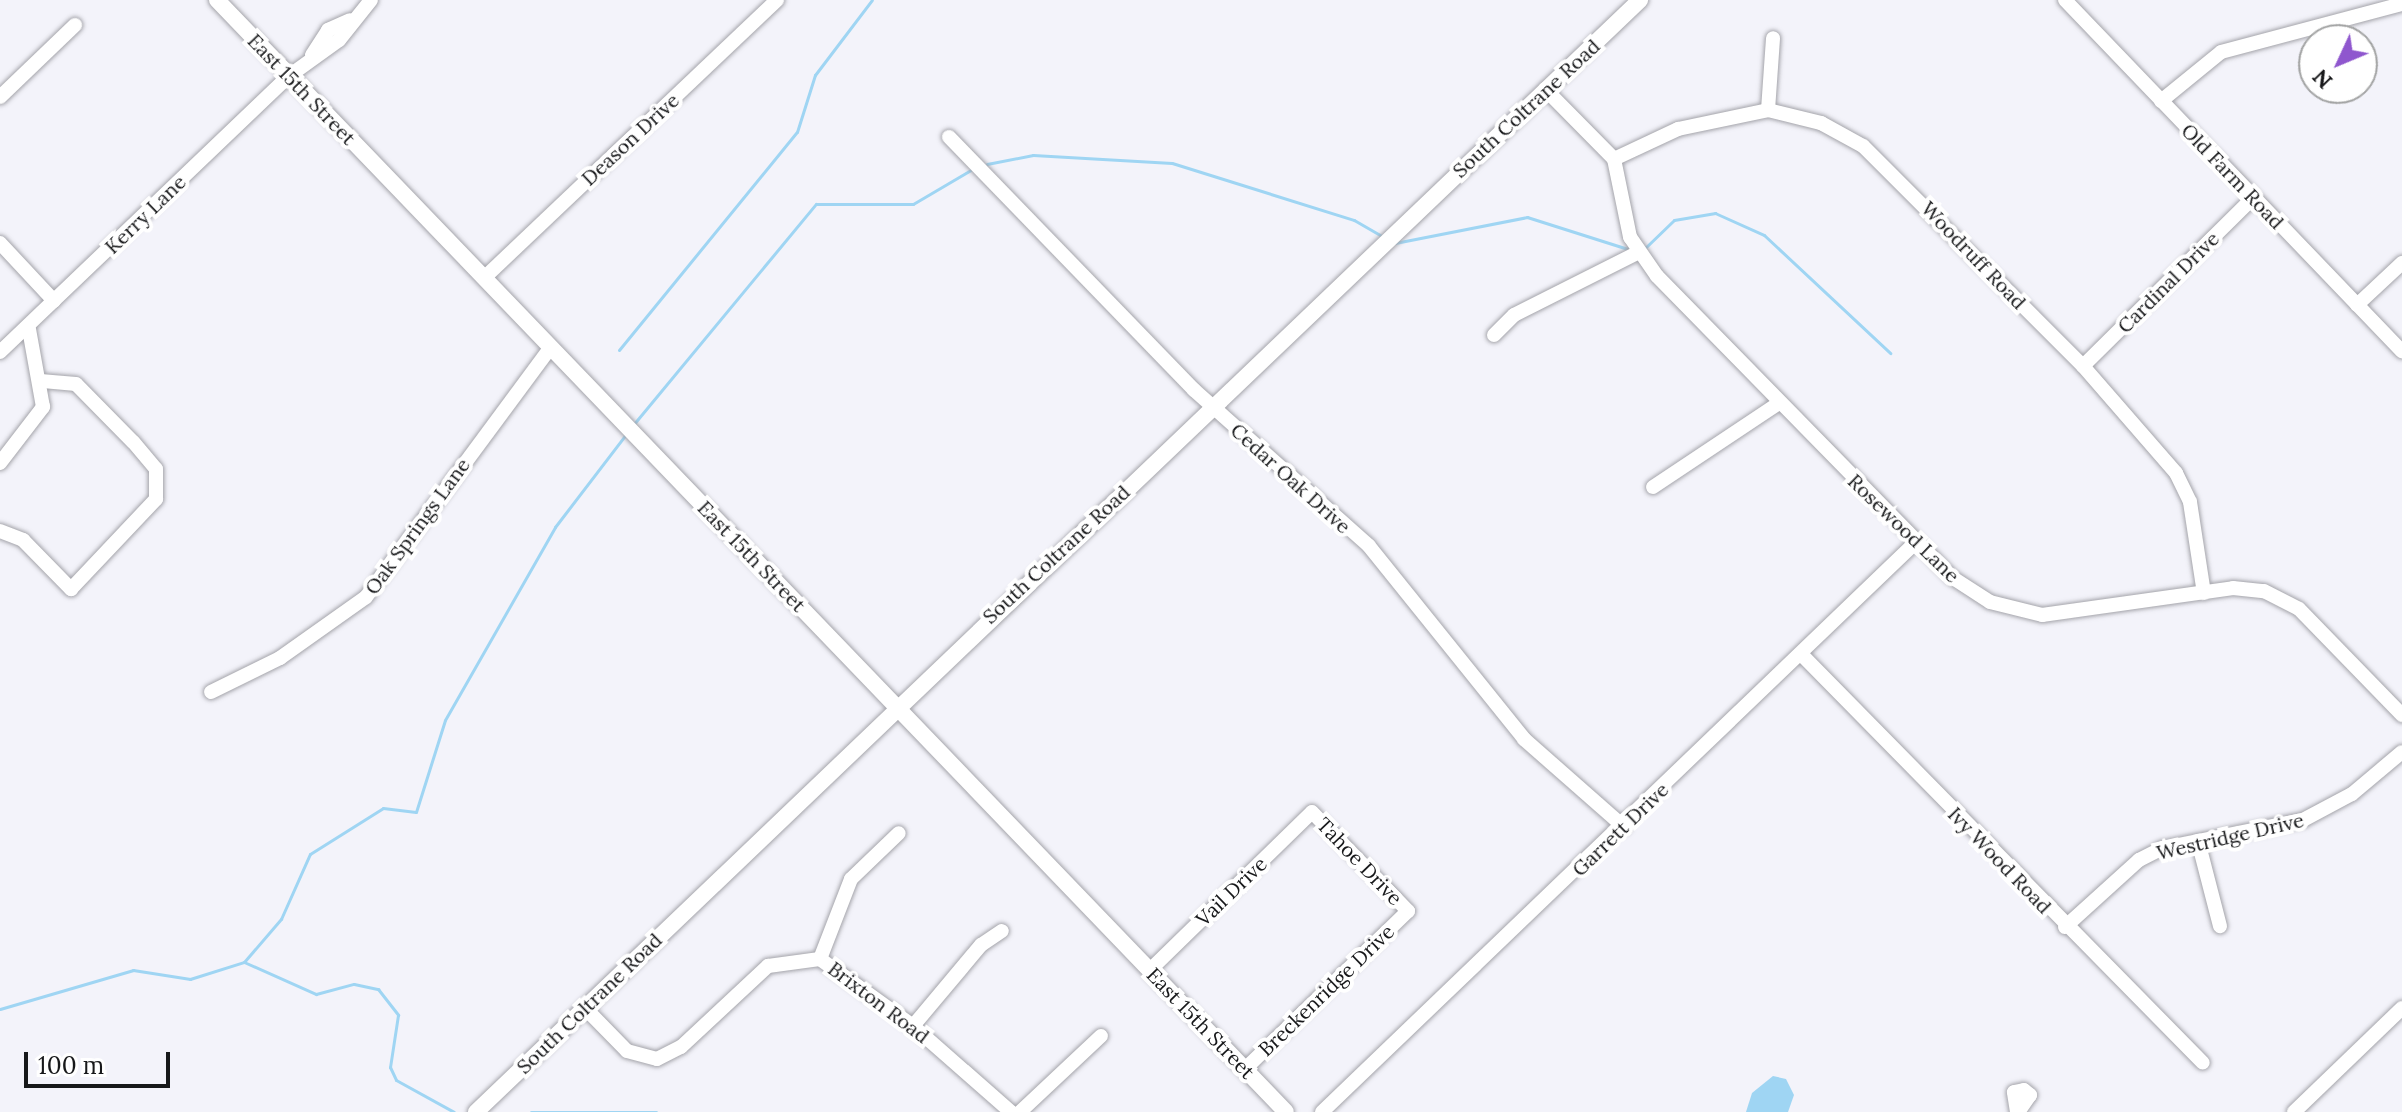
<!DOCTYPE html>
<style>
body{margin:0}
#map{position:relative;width:2402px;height:1112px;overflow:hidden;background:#f3f3fa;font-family:Lora,serif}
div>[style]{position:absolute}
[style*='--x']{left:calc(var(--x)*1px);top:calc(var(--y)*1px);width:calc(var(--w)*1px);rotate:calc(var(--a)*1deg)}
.water>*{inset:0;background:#9fd5f3}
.stream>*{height:3px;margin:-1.5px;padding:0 1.5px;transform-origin:1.5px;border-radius:1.5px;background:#9fd5f3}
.roads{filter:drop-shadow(0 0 2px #a4a4aa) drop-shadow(0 0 2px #a4a4aa)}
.minor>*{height:14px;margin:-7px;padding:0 7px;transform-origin:7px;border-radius:7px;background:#fff}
.major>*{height:16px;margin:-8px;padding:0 8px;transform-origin:8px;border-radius:8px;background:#fff}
span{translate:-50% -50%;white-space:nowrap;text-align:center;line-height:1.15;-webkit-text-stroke:8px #fff;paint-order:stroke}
.street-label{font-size:20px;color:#17181a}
.north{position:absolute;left:2298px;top:24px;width:80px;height:80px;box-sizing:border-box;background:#fff;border:2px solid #a2a3a3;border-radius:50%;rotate:226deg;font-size:22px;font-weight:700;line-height:32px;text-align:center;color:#17181a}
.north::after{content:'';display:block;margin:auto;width:28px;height:36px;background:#8f57ce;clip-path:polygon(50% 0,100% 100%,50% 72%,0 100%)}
.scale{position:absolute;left:24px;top:1052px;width:146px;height:36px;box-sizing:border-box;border:4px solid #17181a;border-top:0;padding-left:10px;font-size:24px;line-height:28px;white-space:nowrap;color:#17181a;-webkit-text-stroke:6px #fff;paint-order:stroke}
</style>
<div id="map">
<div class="water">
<div style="clip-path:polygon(1773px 1076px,1786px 1079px,1794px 1095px,1788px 1112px,1746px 1112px,1752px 1093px)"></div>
</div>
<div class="stream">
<div style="--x:987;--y:164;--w:47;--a:-11.1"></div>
<div style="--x:1033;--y:155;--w:139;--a:3.3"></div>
<div style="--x:1172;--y:163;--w:191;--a:17.4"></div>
<div style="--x:1354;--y:220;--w:36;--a:30"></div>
<div style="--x:1395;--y:243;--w:135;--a:-11.1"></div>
<div style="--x:1527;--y:217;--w:109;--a:17.6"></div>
<div style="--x:1645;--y:248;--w:40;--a:-44"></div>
<div style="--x:1674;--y:220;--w:42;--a:-9.7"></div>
<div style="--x:1715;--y:213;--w:54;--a:24.2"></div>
<div style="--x:1764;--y:235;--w:173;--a:43.1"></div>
<div style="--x:619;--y:350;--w:281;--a:-50.8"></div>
<div style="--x:797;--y:132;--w:60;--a:-72.5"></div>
<div style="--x:815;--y:75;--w:94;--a:-52.8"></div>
<div style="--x:633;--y:425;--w:287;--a:-50.4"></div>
<div style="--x:816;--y:204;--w:97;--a:0"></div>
<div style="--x:913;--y:204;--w:71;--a:-30.5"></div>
<div style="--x:244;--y:962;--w:57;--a:-49.3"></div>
<div style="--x:281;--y:919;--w:71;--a:-66"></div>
<div style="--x:310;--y:854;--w:86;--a:-32.2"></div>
<div style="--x:383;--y:808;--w:33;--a:7"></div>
<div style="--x:416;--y:812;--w:96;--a:-72.5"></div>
<div style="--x:445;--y:720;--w:222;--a:-60.3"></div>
<div style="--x:555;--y:527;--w:117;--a:-52.6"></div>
<div style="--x:244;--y:962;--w:79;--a:24"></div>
<div style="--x:316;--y:994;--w:39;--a:-15"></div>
<div style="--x:354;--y:984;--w:25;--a:12"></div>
<div style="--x:378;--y:989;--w:33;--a:52"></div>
<div style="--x:398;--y:1015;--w:53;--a:98.7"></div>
<div style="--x:390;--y:1067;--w:14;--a:65"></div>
<div style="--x:396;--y:1080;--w:66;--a:28.9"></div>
<div style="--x:0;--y:1009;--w:139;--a:-16.3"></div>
<div style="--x:133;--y:970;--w:58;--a:9"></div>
<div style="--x:190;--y:979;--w:57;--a:-17.5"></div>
<div style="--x:531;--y:1112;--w:125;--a:0"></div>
</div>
<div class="roads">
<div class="minor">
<div style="--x:2065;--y:0;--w:487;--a:46.2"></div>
<div style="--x:312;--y:55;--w:30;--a:-57"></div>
<div style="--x:328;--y:30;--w:24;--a:-24"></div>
<div style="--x:1545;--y:89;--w:98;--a:45.4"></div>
<div style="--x:1614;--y:159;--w:80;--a:78.4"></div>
<div style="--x:1630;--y:237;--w:47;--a:55.3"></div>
<div style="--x:1657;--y:276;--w:423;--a:45.6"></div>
<div style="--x:1953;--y:578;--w:44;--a:33"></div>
<div style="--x:1990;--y:602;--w:54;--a:14"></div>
<div style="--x:2042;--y:615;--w:193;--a:-8"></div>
<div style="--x:2233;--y:588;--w:31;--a:6"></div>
<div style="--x:2264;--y:591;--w:39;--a:27"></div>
<div style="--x:2299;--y:609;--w:148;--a:45.8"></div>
<div style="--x:0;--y:97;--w:104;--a:-43.8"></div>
<div style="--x:2161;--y:101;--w:77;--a:-39.2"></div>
<div style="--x:2221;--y:52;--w:187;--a:-14.9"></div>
<div style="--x:1768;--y:110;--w:72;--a:-86"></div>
<div style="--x:949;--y:137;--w:352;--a:45.9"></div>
<div style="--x:1194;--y:390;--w:234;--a:41.7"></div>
<div style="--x:1369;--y:546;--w:248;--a:51.2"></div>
<div style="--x:1524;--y:739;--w:133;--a:41.3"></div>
<div style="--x:1614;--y:159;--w:71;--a:-25.1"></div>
<div style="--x:1678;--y:129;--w:92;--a:-11.9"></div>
<div style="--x:1768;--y:110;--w:55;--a:13.8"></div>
<div style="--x:1821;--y:123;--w:48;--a:28.7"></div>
<div style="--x:1863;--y:146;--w:311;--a:45"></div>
<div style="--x:2083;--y:366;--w:142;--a:49"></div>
<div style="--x:2176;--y:473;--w:32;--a:64"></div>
<div style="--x:2190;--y:502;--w:92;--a:81.3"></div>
<div style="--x:0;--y:243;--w:79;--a:47"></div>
<div style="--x:484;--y:278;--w:404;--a:-43.5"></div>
<div style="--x:2357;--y:305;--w:62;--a:-43"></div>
<div style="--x:1494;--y:335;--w:28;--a:-45"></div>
<div style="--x:1514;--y:315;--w:140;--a:-26.7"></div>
<div style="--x:0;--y:352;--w:400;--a:-43.7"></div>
<div style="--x:289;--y:76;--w:62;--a:-35.8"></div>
<div style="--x:339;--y:40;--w:51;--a:-51.3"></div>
<div style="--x:2083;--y:366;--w:240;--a:-44.7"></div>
<div style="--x:0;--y:463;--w:71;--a:-52.5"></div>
<div style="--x:43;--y:407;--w:79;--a:-100.2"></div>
<div style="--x:1653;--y:487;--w:151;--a:-33.7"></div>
<div style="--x:0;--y:531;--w:25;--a:21"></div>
<div style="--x:23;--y:540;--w:69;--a:45.6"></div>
<div style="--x:71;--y:589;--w:124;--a:-46.6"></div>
<div style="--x:156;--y:499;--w:30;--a:-90"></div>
<div style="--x:156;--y:469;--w:35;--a:-130"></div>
<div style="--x:133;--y:442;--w:81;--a:-134.5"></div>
<div style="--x:76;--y:384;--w:33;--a:-175"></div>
<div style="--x:1801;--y:654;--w:573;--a:45.49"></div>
<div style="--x:211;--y:692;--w:77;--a:-26.2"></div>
<div style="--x:280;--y:658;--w:105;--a:-35.3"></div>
<div style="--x:366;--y:597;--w:310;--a:-53.5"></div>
<div style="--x:2198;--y:841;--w:88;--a:75.5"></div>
<div style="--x:2065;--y:927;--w:100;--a:-42.2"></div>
<div style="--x:2139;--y:860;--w:27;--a:-27"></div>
<div style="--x:2163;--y:848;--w:143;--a:-11.3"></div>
<div style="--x:2303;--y:820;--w:55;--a:-28"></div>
<div style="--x:2352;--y:794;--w:65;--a:-40"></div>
<div style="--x:820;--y:959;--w:86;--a:-68.8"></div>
<div style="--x:851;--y:879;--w:66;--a:-43.8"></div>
<div style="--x:1150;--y:970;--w:226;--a:-44.3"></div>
<div style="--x:1312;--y:812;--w:138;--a:45.9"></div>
<div style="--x:1408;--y:911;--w:227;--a:135.9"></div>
<div style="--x:585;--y:1008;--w:60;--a:45.7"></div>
<div style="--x:627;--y:1051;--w:31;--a:15"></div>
<div style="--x:657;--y:1059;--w:27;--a:-27"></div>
<div style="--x:681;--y:1047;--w:119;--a:-43"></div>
<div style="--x:768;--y:966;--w:52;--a:-7.7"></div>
<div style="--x:820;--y:959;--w:115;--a:35.8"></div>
<div style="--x:913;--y:1026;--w:130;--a:41.3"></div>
<div style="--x:913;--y:1026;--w:106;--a:-50"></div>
<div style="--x:981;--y:945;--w:25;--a:-34"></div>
<div style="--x:1020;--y:1112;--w:111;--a:-43.2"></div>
<div style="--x:1322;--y:1112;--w:822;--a:-43.82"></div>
<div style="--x:2017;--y:1112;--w:20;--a:-99"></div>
<div style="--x:2014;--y:1092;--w:10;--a:-11"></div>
<div style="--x:2024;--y:1090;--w:8;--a:40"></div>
<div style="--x:2030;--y:1095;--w:21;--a:125"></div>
<div style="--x:2294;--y:1112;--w:150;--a:-43.9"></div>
</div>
<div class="major">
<div style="--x:217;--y:0;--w:1542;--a:46.13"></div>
<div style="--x:476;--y:1112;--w:1610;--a:-43.69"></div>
</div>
</div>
<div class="street-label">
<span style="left:302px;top:89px;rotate:46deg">East 15th Street</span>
<span style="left:1526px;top:108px;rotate:-43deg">South Coltrane Road</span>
<span style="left:630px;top:139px;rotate:-43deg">Deason Drive</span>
<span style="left:2233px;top:176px;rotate:46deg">Old Farm Road</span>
<span style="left:145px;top:214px;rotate:-44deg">Kerry Lane</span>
<span style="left:1974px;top:255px;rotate:46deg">Woodruff Road</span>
<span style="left:2168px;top:282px;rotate:-45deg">Cardinal Drive</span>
<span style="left:1291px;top:478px;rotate:42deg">Cedar Oak Drive</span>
<span style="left:417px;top:526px;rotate:-54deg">Oak Springs Lane</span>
<span style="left:1904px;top:528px;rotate:44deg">Rosewood Lane</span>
<span style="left:1056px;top:554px;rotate:-43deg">South Coltrane Road</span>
<span style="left:752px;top:556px;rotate:46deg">East 15th Street</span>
<span style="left:1620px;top:829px;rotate:-44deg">Garrett Drive</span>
<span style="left:2230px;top:836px;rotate:-13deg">Westridge Drive</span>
<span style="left:2000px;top:860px;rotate:46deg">Ivy Wood Road</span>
<span style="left:1360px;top:861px;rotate:46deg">Tahoe Drive</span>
<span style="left:1231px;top:891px;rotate:-44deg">Vail Drive</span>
<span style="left:1326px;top:990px;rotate:-44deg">Breckenridge Drive</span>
<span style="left:879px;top:1002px;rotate:37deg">Brixton Road</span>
<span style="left:589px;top:1003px;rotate:-44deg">South Coltrane Road</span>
<span style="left:1201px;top:1023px;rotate:46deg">East 15th Street</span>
</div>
<div class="north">N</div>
<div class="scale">100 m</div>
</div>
